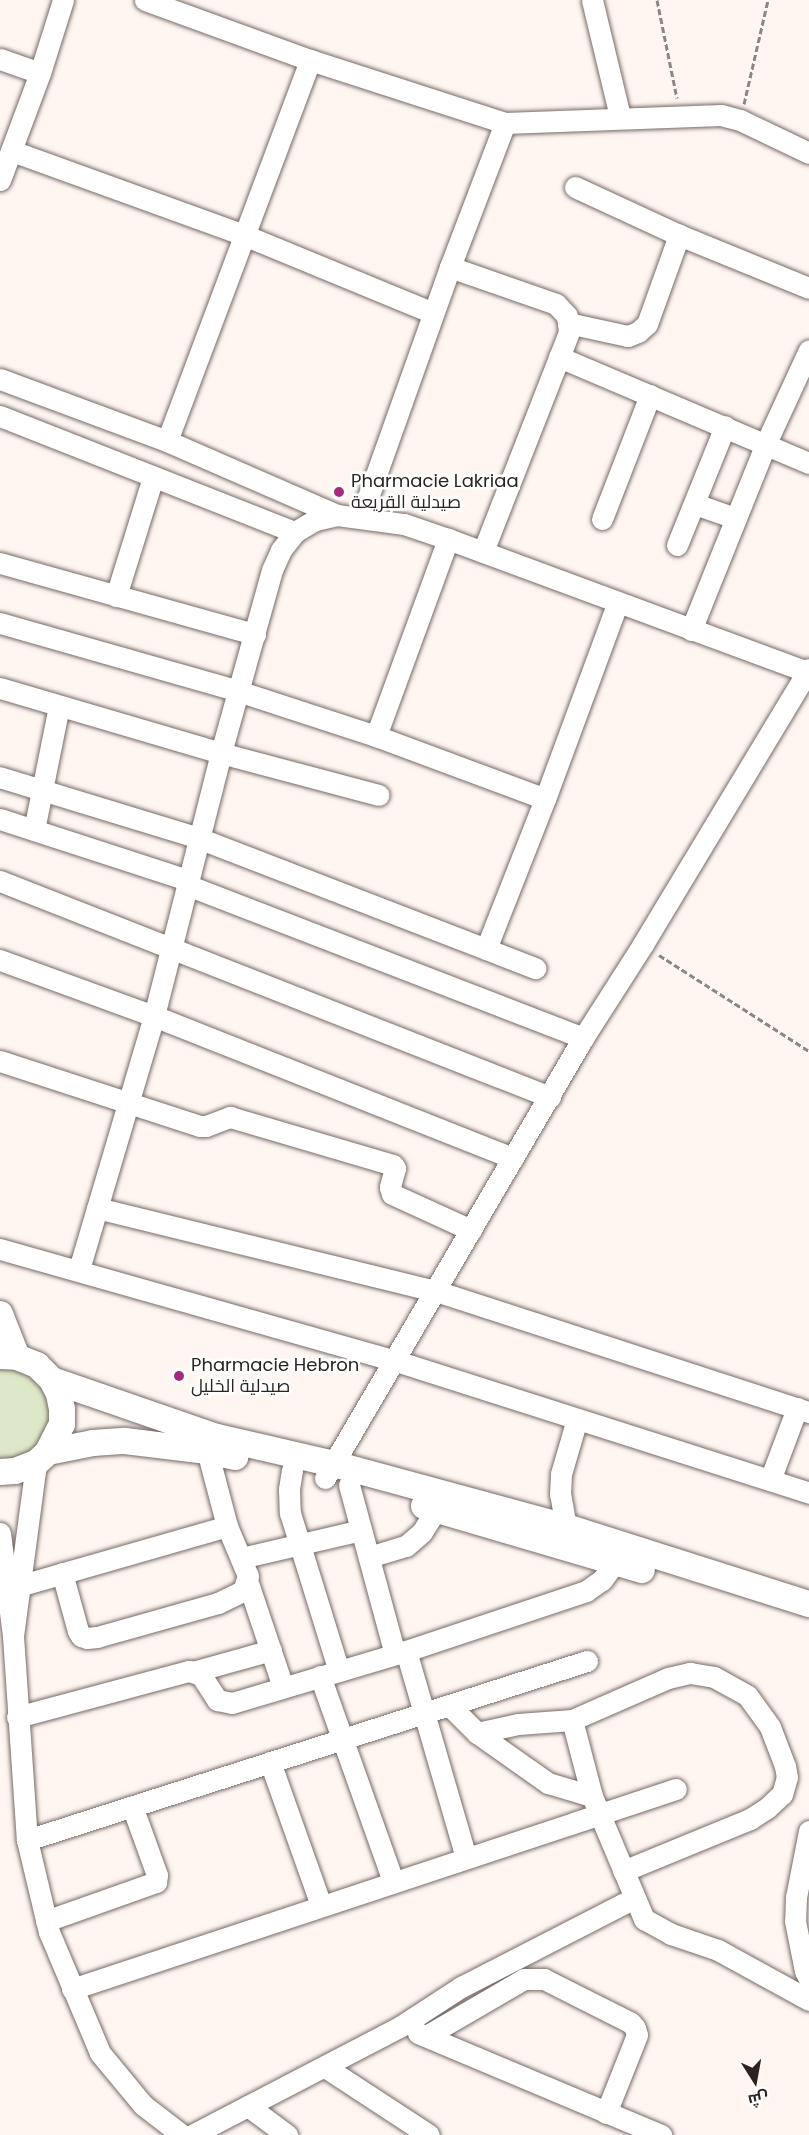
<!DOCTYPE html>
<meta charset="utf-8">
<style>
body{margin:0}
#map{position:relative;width:809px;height:2135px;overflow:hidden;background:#fff6f2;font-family:Poppins,Cairo,sans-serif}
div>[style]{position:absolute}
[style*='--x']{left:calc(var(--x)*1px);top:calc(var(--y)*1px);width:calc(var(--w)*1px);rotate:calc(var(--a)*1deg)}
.green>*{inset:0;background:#dde8c9}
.path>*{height:3px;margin-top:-1.5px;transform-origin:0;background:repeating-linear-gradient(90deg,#8c8581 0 6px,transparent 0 9px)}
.roads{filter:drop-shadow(0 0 2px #766a64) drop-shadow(0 0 2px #766a64)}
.minor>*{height:21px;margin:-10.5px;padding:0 10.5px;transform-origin:10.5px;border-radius:10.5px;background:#fff}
.major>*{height:26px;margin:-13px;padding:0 13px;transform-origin:13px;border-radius:13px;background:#fff}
.dots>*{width:16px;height:16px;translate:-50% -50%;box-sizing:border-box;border:3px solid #fff;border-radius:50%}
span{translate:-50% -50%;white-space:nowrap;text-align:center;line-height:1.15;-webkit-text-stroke:5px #fff;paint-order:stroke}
.poi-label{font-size:18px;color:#292421}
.left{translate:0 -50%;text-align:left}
.north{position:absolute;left:725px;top:2051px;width:60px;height:60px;-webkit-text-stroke:4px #fff;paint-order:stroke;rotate:169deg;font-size:16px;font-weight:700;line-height:24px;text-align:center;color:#292421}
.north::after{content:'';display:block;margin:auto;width:21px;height:27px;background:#292421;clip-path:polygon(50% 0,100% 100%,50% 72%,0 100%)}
</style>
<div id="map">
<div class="green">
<div style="clip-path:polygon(0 1369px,15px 1369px,34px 1378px,47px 1394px,52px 1415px,47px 1435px,26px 1457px,0 1461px)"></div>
</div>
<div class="path">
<div style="--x:657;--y:0;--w:100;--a:78.5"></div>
<div style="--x:744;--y:104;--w:107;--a:-77"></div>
<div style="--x:659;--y:955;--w:178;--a:32.6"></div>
</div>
<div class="roads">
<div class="minor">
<div style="--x:145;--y:0;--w:176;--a:20"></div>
<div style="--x:310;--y:60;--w:205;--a:17.9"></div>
<div style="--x:505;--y:123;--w:216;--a:-2.1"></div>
<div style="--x:721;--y:115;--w:20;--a:15"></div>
<div style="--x:740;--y:120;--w:76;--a:25.6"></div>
<div style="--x:592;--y:0;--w:120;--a:76.5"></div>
<div style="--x:0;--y:59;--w:42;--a:19.3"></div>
<div style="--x:12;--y:151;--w:247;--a:19.9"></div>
<div style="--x:244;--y:235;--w:204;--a:22.4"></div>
<div style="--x:0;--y:180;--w:114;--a:-69.5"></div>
<div style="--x:40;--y:73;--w:77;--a:-72.5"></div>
<div style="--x:575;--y:187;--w:115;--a:24.8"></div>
<div style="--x:679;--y:235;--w:140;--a:22.2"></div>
<div style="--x:450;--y:267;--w:112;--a:19.2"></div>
<div style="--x:556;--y:304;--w:16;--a:47"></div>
<div style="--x:567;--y:316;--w:7;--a:82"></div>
<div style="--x:568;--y:323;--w:9;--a:84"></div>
<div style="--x:569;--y:332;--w:236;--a:111.4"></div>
<div style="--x:568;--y:323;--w:61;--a:12.2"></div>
<div style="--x:628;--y:336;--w:11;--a:-22"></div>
<div style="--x:638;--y:332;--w:12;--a:-42"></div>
<div style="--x:647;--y:324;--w:95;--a:-70.2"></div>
<div style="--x:559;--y:357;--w:272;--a:23"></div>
<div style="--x:0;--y:379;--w:178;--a:20.4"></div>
<div style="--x:167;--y:441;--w:185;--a:23.5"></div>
<div style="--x:337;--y:515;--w:68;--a:7.7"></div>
<div style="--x:404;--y:524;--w:46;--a:18.8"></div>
<div style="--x:448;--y:539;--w:383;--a:20.3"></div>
<div style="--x:0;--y:416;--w:317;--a:21.5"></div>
<div style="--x:167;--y:441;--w:407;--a:-69.4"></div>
<div style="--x:695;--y:504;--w:42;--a:19.3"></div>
<div style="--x:337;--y:515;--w:23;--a:167"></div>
<div style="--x:315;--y:520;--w:23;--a:149"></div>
<div style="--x:295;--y:532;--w:23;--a:128"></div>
<div style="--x:281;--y:550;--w:22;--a:114"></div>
<div style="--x:272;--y:570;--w:190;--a:105.6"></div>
<div style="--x:221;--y:753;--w:271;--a:104.3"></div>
<div style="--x:154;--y:1016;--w:386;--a:21.6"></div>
<div style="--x:361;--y:517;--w:265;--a:-70.4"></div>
<div style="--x:450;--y:267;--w:154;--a:-69.1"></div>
<div style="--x:602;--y:519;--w:133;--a:-68.8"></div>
<div style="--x:677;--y:545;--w:128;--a:-68"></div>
<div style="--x:0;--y:563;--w:265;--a:15.6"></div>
<div style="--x:116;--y:596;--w:125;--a:-72.7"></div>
<div style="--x:0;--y:623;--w:248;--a:15.9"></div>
<div style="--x:238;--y:691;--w:145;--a:18.1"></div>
<div style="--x:376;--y:736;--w:180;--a:20.4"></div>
<div style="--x:545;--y:799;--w:161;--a:111.5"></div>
<div style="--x:486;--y:949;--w:308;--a:-158.9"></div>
<div style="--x:199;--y:838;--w:208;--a:-163"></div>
<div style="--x:691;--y:630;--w:201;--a:-68.1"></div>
<div style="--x:766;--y:443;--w:102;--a:-65.2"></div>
<div style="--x:0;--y:688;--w:230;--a:16.4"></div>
<div style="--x:221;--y:753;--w:163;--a:14.9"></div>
<div style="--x:376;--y:736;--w:210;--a:-69.9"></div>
<div style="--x:545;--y:799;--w:208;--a:-69.7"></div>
<div style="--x:0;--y:819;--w:198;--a:18"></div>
<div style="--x:34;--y:830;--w:126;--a:-78.6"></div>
<div style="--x:0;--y:881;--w:591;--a:21.44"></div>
<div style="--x:187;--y:885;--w:425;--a:21.1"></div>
<div style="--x:486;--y:949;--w:53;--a:21.2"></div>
<div style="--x:0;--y:960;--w:164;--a:20"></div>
<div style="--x:154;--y:1016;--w:264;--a:106.5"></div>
<div style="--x:0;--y:1061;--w:210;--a:18"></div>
<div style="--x:200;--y:1126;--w:6;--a:0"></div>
<div style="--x:206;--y:1126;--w:26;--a:-21"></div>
<div style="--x:230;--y:1117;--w:170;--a:16.4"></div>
<div style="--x:393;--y:1165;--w:4;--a:56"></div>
<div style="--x:395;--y:1168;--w:20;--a:105"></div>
<div style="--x:390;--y:1187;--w:7;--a:74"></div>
<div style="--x:392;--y:1194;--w:87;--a:24.5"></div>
<div style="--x:97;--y:1208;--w:349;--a:13.8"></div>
<div style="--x:436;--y:1291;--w:392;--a:18"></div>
<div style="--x:0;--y:1249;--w:408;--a:15.8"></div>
<div style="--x:393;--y:1360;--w:437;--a:17.7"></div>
<div style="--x:292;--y:1470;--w:20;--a:99"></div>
<div style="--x:289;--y:1490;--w:23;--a:88"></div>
<div style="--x:290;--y:1513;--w:165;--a:72.8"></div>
<div style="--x:325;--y:1478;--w:510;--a:-59.61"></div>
<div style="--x:583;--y:1038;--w:112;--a:-57.4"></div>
<div style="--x:643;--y:944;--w:321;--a:-58.9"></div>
<div style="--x:770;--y:1480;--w:77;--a:-69.4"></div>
<div style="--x:349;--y:1485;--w:175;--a:74.8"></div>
<div style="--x:566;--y:1527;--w:34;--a:-100"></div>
<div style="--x:560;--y:1494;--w:20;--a:-87"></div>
<div style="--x:561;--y:1474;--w:57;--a:-73.8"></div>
<div style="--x:0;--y:1533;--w:104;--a:82.8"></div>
<div style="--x:13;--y:1636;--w:175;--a:-82.4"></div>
<div style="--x:369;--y:1557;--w:39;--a:-17"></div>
<div style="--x:406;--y:1546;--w:21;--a:-41"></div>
<div style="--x:422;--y:1532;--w:26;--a:-58"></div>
<div style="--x:241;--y:1558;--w:123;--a:-13.1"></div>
<div style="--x:62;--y:1573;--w:60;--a:74.6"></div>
<div style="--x:78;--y:1631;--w:6;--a:59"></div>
<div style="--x:81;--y:1636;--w:6;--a:18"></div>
<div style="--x:87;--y:1638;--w:10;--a:-6"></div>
<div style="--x:97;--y:1637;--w:126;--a:-15.7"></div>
<div style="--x:218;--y:1603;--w:28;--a:-26"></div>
<div style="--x:243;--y:1591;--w:16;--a:-72"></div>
<div style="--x:248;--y:1576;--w:54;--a:-112.8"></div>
<div style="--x:227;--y:1526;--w:90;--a:-104.8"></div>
<div style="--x:248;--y:1583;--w:110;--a:71.4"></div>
<div style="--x:8;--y:1589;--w:228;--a:-16"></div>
<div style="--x:13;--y:1636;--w:204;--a:86.1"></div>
<div style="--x:27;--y:1840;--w:95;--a:76.6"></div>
<div style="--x:49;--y:1932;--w:131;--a:67.1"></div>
<div style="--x:100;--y:2053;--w:67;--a:50.4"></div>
<div style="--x:143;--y:2105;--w:49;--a:37.6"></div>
<div style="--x:406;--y:1651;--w:215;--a:73.8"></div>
<div style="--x:196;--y:1671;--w:78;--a:-15.6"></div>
<div style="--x:320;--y:1676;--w:218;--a:70.4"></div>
<div style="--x:449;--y:1705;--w:40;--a:45"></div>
<div style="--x:477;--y:1733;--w:87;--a:35.2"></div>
<div style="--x:548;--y:1783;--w:46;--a:16.5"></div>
<div style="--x:17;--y:1717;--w:178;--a:-15"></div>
<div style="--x:189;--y:1671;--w:13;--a:18"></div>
<div style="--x:201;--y:1675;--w:30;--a:57"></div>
<div style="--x:217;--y:1700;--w:15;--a:11"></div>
<div style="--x:232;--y:1703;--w:182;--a:-16.6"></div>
<div style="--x:406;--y:1651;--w:190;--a:-18.4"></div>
<div style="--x:586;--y:1591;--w:19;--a:-35"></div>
<div style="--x:602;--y:1580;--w:37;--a:-54"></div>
<div style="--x:572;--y:1720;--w:79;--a:75.3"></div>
<div style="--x:592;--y:1796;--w:134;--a:67.1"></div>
<div style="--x:644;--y:1919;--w:31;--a:29"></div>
<div style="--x:671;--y:1934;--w:50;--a:18.8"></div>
<div style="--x:718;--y:1950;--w:104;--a:28.8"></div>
<div style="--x:477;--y:1733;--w:42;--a:-12.4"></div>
<div style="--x:518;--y:1724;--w:54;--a:-4.2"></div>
<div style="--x:572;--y:1720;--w:105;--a:-23.6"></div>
<div style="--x:668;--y:1678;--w:23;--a:-13"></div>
<div style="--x:690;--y:1673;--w:24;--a:9"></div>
<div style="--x:714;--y:1677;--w:38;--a:29"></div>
<div style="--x:747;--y:1695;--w:39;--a:54"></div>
<div style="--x:770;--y:1727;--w:42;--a:69"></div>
<div style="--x:785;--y:1766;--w:11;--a:80"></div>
<div style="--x:787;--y:1777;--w:18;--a:106"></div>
<div style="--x:782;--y:1794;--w:21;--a:137"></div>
<div style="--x:767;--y:1808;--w:20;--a:147"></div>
<div style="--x:750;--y:1819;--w:137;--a:157.7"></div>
<div style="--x:270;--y:1762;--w:152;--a:70.4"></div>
<div style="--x:809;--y:1831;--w:67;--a:101.1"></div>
<div style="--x:796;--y:1897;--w:24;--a:92"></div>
<div style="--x:795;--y:1921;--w:51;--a:78.7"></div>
<div style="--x:805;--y:1971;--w:9;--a:63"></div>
<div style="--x:27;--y:1840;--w:588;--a:-17.73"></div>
<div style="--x:46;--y:1921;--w:117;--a:-19.5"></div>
<div style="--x:156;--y:1882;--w:7;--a:-82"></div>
<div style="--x:157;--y:1875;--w:73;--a:-109.9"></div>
<div style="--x:72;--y:1989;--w:636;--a:-18.32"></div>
<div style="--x:418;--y:2033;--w:264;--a:22.8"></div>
<div style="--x:426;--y:2036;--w:113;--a:-30.2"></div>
<div style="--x:524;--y:1979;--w:20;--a:0"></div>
<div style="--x:544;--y:1979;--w:97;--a:26.8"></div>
<div style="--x:631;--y:2023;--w:6;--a:51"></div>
<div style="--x:635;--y:2028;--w:7;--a:74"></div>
<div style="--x:637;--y:2035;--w:84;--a:111.7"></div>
<div style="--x:325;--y:2067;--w:124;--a:33.2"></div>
<div style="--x:248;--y:2106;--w:49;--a:36.6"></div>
<div style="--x:192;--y:2135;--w:236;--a:-27.5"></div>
<div style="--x:401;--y:2026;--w:72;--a:-33"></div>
<div style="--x:461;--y:1987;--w:195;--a:-27.2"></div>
</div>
<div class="major">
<div style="--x:0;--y:1314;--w:46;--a:68.4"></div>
<div style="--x:0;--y:1356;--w:17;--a:3"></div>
<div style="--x:17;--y:1357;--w:22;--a:22"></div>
<div style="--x:37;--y:1365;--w:21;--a:45"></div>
<div style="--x:52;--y:1380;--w:16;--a:63"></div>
<div style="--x:59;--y:1394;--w:15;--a:79"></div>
<div style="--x:62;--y:1409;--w:15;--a:90"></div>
<div style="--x:62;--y:1424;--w:31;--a:117"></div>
<div style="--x:48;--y:1452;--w:16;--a:137"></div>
<div style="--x:36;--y:1463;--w:22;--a:159"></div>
<div style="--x:15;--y:1471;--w:15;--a:176"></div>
<div style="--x:52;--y:1380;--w:175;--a:19.1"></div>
<div style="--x:217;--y:1437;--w:120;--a:13"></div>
<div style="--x:334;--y:1464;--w:240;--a:15.2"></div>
<div style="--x:566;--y:1527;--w:255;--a:17.6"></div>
<div style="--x:48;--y:1452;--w:46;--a:-11.3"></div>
<div style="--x:93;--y:1443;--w:32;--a:-4"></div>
<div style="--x:125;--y:1441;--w:83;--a:7"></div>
<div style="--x:207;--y:1451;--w:29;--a:12"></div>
<div style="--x:424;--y:1506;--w:227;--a:16.4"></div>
</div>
</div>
<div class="dots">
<div style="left:339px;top:492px;background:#a62a7c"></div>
<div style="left:179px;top:1376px;background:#a62a7c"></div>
</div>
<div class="poi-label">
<span class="left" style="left:351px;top:492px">Pharmacie Lakriaa<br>صيدلية القريعة</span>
<span class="left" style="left:191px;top:1376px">Pharmacie Hebron<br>صيدلية الخليل</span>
</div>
<div class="north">ش</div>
</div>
